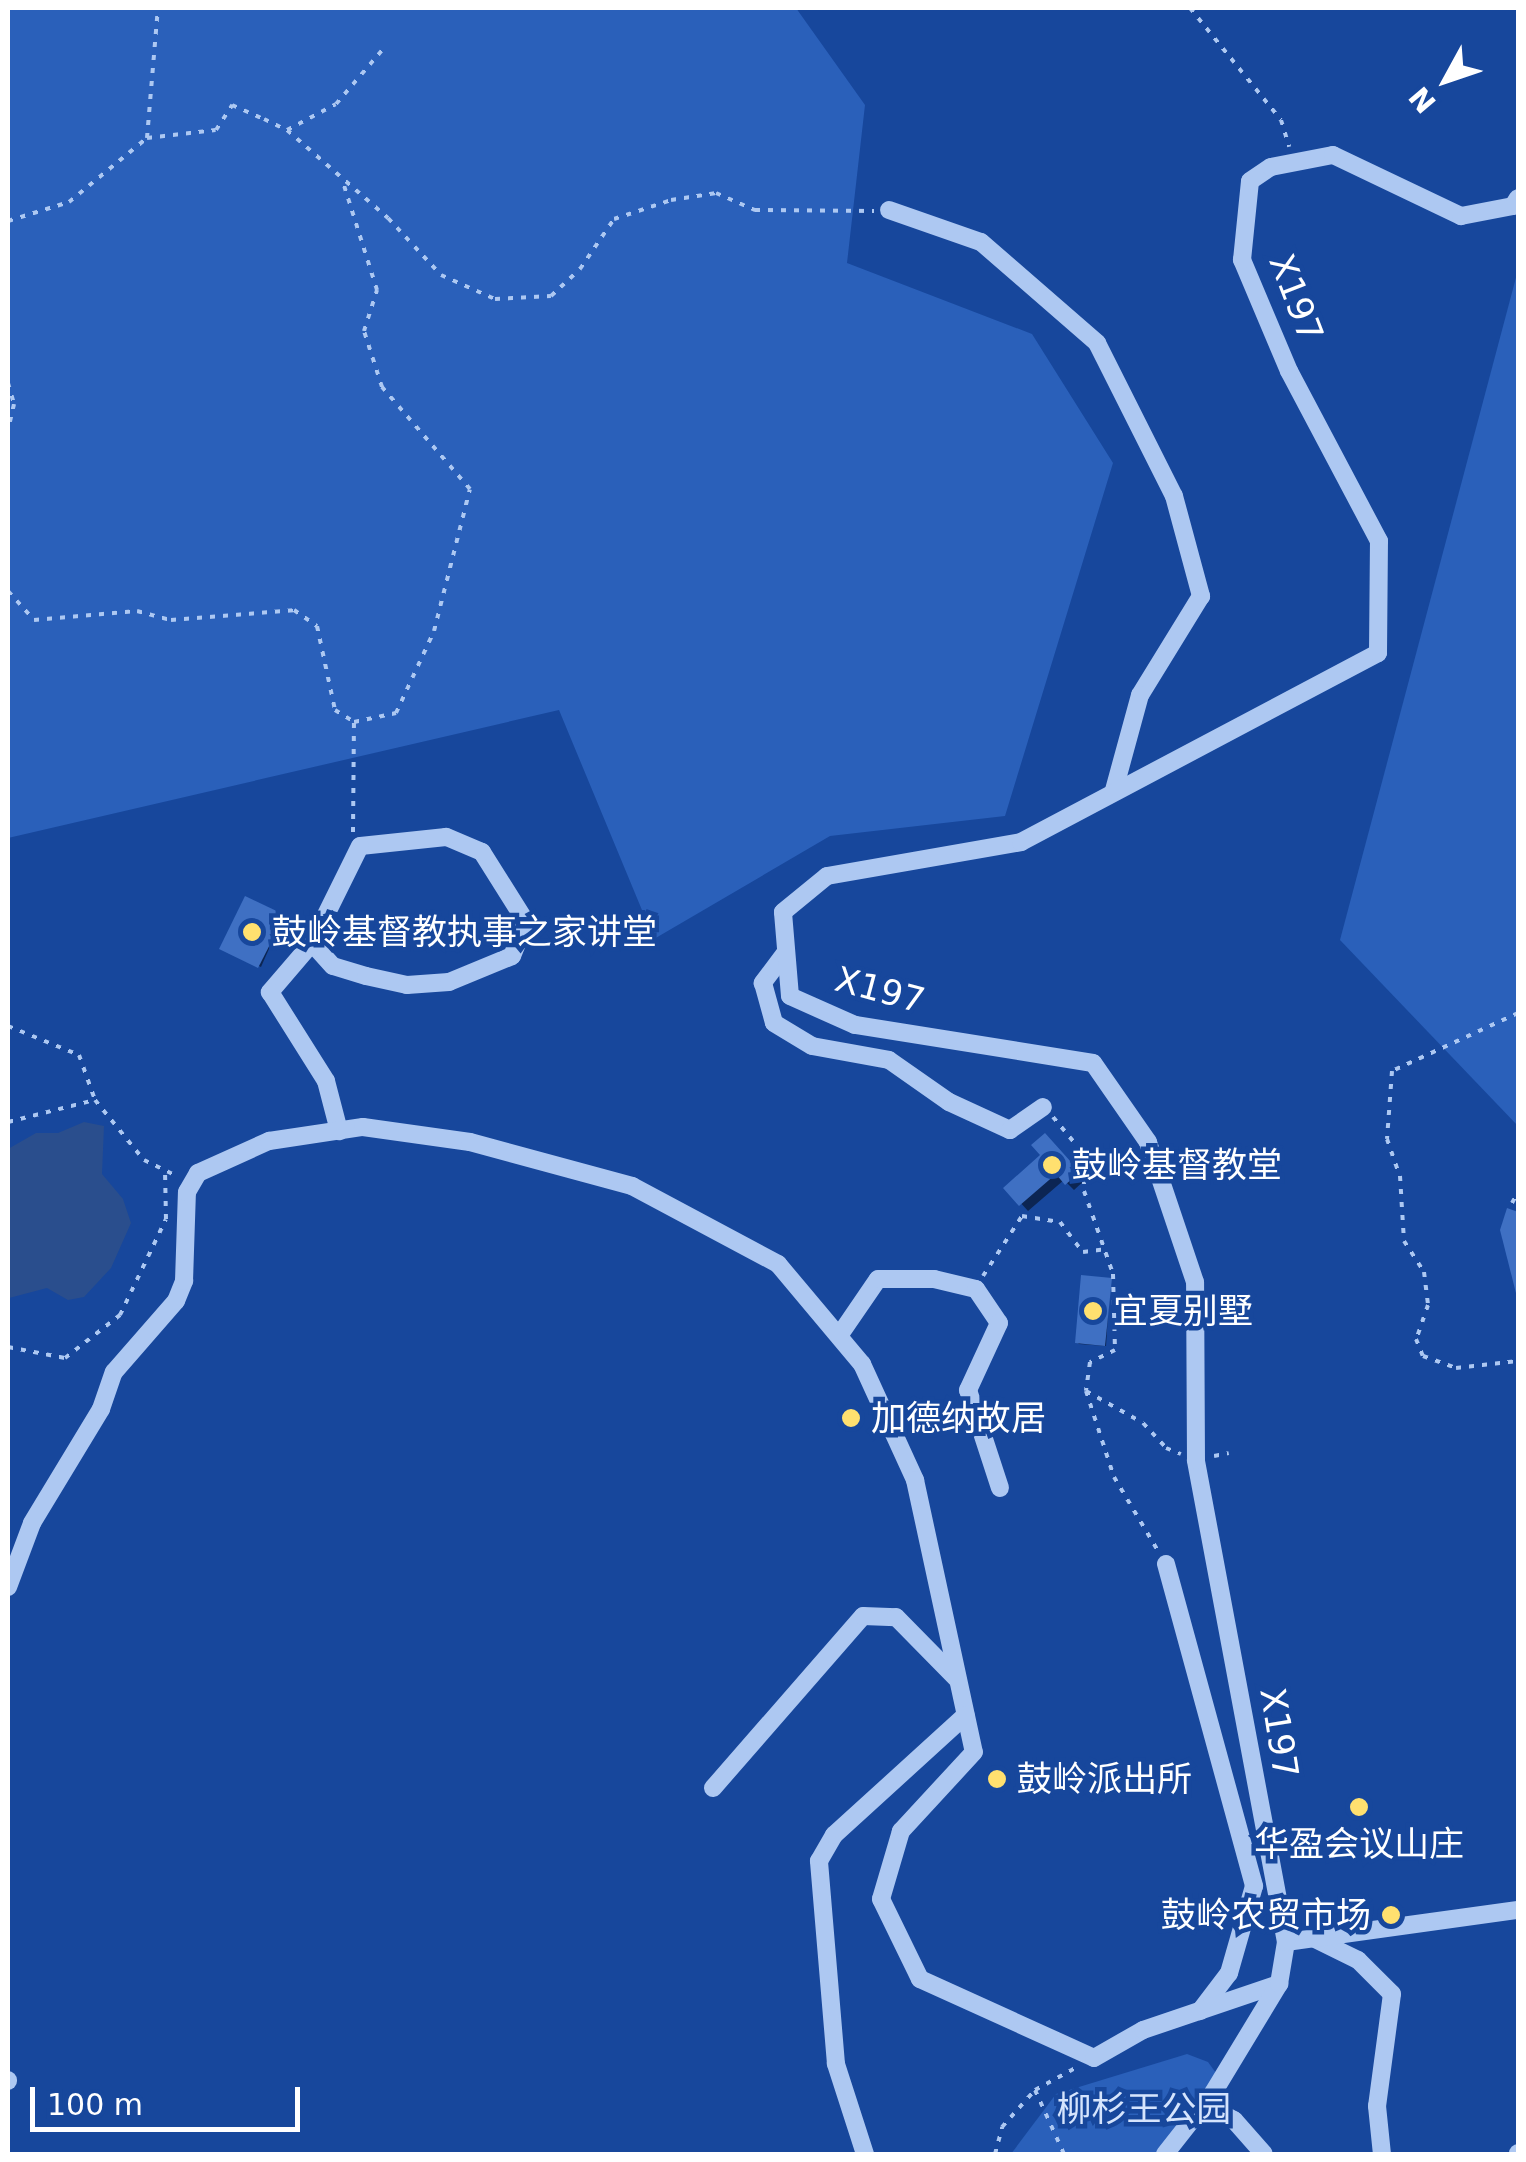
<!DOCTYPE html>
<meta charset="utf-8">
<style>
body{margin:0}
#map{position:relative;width:1526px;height:2162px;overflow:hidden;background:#17479c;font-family:"DejaVu Sans","Noto Sans SC",sans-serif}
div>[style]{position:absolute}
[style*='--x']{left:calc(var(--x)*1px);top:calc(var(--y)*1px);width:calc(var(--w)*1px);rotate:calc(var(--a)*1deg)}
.green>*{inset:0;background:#2a60ba}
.water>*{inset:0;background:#2a4e8d}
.shadow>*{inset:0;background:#0007}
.building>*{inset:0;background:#3f70c3}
.path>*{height:4px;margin-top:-2px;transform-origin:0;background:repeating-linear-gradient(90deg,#adc8f2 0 5px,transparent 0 13px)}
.minor>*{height:18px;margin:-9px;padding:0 9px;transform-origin:9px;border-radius:9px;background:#adc8f2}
.dots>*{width:28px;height:28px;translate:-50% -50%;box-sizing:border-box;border:5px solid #17479c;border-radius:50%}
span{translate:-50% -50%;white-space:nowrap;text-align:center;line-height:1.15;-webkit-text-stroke:9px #17479c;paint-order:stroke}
.street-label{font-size:35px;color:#fff}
.poi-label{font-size:35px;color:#fff}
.left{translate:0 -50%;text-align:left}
.right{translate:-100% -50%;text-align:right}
.park-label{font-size:35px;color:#d5e4fd}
.frame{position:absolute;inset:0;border:10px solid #fff;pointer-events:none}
.north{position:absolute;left:1396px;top:30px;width:100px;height:100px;-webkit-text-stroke:8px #17479c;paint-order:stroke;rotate:230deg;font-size:28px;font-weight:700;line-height:40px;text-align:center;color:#fff}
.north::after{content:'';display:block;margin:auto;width:35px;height:45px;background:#fff;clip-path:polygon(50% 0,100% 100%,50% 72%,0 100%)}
.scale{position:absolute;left:30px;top:2087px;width:270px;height:45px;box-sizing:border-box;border:5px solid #fff;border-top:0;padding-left:12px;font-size:30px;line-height:35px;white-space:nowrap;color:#fff;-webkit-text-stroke:8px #17479c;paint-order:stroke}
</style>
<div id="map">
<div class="green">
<div style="clip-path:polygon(8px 8px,796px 8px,865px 105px,847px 263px,1032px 334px,1113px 463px,1005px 816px,830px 836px,654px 939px,559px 710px,8px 838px)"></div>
<div style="clip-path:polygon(1518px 270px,1518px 1126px,1340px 940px)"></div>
<div style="clip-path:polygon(1187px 2054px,1208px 2062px,1221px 2080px,1165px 2154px,1011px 2154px,1056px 2094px)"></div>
</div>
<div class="water">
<div style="clip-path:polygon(84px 1122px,104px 1126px,102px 1174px,123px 1199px,131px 1223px,111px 1268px,84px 1297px,68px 1300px,47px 1288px,9px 1298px,8px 1149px,36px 1133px,58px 1133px)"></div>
</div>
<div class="shadow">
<div style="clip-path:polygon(283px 917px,261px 967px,222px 947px)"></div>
<div style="clip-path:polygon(1045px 1136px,1085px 1180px,1074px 1190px,1064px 1180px,1028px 1211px,1007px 1188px,1044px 1155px)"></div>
<div style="clip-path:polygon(1110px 1281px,1106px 1346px,1079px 1344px,1077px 1342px)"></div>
</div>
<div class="building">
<div style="clip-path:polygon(245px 896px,285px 915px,258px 968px,219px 949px)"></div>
<div style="clip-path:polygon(1045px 1133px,1080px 1172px,1065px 1185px,1056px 1174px,1019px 1206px,1003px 1188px,1040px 1155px,1031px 1145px)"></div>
<div style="clip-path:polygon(1507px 1208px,1518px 1212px,1518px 1301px,1500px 1230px)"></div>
<div style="clip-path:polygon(1081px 1275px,1112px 1278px,1105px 1346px,1075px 1343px)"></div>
</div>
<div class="path">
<div style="--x:1190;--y:8;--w:144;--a:50.9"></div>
<div style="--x:1281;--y:120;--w:28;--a:73"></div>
<div style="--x:287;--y:130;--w:55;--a:-28"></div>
<div style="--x:336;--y:104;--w:74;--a:-49.4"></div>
<div style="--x:147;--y:138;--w:69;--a:-6.6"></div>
<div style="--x:216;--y:130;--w:30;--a:-57"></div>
<div style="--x:232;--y:105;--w:35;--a:24"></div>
<div style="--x:264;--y:119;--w:25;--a:26"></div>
<div style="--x:287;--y:130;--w:134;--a:41.1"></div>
<div style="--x:388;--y:218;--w:78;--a:47.1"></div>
<div style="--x:441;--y:275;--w:59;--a:24"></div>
<div style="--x:495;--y:299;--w:56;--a:-3.1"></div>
<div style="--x:551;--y:296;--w:40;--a:-43"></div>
<div style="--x:580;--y:269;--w:60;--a:-55.8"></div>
<div style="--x:614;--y:219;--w:60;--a:-18.4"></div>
<div style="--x:671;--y:200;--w:46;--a:-8.8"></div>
<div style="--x:716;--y:193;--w:43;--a:23.6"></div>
<div style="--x:755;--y:210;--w:119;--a:0.5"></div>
<div style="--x:8;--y:221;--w:64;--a:-17.3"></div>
<div style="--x:69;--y:202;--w:101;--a:-39.4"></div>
<div style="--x:147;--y:138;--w:130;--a:-85.2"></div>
<div style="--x:8;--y:383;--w:22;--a:74"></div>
<div style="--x:14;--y:404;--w:27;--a:103"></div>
<div style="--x:8;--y:591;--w:39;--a:48"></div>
<div style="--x:34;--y:620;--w:103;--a:-5"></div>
<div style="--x:137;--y:611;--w:35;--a:15"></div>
<div style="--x:171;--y:620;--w:123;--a:-4.6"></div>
<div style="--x:294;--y:610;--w:28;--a:35"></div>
<div style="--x:317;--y:626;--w:86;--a:77.9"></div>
<div style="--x:335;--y:710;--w:22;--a:32"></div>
<div style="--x:354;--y:722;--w:43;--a:-12.1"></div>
<div style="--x:396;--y:713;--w:90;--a:-65.1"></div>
<div style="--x:434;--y:631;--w:146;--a:-75.8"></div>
<div style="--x:470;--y:489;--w:135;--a:-130.8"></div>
<div style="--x:382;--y:387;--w:59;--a:-107.8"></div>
<div style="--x:364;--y:331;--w:43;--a:-72.4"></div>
<div style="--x:377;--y:290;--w:113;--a:-107.5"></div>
<div style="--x:353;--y:832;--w:110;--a:-89.5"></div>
<div style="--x:1518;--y:1013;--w:139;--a:155.3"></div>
<div style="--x:1392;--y:1071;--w:68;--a:94.2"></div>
<div style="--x:1387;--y:1139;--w:39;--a:71"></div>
<div style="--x:1400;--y:1176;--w:65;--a:86.5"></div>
<div style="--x:1404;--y:1241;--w:37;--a:57"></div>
<div style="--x:1424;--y:1272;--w:33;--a:83"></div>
<div style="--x:1428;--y:1305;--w:36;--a:109"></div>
<div style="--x:1416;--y:1339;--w:18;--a:68"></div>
<div style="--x:1423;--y:1356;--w:35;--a:20"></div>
<div style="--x:1456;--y:1368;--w:62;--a:-6.4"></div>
<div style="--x:8;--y:1026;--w:77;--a:22.2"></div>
<div style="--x:79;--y:1055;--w:48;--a:70.4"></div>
<div style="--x:1053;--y:1117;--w:47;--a:50.2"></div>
<div style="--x:1083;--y:1153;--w:38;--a:88"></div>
<div style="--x:1084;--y:1191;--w:88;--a:70.7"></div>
<div style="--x:1113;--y:1274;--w:76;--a:88.5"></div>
<div style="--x:1115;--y:1350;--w:28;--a:154"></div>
<div style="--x:1090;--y:1362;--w:29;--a:98"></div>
<div style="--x:1086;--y:1391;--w:90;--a:72"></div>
<div style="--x:1114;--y:1477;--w:84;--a:59.2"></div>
<div style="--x:8;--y:1122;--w:90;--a:-14.2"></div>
<div style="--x:95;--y:1100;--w:77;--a:50.8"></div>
<div style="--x:144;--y:1160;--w:37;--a:26"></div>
<div style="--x:1512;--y:1203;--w:13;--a:-61"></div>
<div style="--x:983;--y:1276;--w:72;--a:-57"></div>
<div style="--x:1022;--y:1216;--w:38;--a:9"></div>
<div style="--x:1060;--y:1222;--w:38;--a:53"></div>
<div style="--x:1083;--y:1252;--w:24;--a:-7"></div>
<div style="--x:8;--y:1347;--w:58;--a:10.9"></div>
<div style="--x:65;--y:1358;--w:70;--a:-38"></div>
<div style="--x:120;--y:1315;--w:106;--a:-64.4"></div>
<div style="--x:166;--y:1219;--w:46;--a:-91.2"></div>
<div style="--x:1086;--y:1391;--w:65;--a:29.3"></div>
<div style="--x:1143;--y:1423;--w:34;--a:47"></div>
<div style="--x:1166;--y:1448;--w:16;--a:22"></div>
<div style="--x:1214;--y:1456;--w:15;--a:-11"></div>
<div style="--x:1035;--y:2090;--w:70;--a:65.6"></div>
<div style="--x:995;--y:2154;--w:28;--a:-75"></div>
<div style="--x:1002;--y:2127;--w:50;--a:-48.3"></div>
<div style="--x:1035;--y:2090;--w:48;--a:-28.7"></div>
</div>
<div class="minor">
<div style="--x:889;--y:210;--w:97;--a:19.2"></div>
<div style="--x:981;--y:242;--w:154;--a:41"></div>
<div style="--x:1097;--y:343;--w:171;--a:63.3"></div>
<div style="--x:1174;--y:496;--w:104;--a:74.9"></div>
<div style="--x:1201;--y:596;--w:116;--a:121.6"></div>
<div style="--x:1140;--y:695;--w:98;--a:105.3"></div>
<div style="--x:312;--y:943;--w:31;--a:48"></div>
<div style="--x:333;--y:966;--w:34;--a:17"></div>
<div style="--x:366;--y:976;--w:42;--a:12.4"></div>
<div style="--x:407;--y:985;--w:42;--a:-4.1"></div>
<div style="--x:449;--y:982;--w:68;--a:-22.4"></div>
<div style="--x:512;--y:956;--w:37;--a:-68"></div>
<div style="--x:526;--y:922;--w:83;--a:-122.2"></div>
<div style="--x:482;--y:852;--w:39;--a:-157"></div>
<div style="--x:446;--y:837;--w:86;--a:174"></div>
<div style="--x:360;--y:846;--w:108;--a:116.3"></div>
<div style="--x:312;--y:943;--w:65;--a:130.6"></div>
<div style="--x:270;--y:992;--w:105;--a:57.8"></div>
<div style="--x:326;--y:1081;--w:52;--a:75.4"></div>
<div style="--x:786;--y:952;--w:39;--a:127"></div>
<div style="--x:763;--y:983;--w:41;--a:74.6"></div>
<div style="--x:774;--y:1023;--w:44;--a:31.2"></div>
<div style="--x:812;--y:1046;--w:78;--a:10.3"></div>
<div style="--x:889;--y:1060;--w:73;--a:35"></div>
<div style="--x:949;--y:1102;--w:67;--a:24.7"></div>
<div style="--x:1010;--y:1130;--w:40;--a:-34.9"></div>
<div style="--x:841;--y:1333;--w:65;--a:-55.6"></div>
<div style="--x:878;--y:1279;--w:56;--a:0"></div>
<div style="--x:934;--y:1279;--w:43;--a:13.4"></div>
<div style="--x:976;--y:1289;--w:41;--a:55.9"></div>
<div style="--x:999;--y:1323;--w:74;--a:114.8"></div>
<div style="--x:968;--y:1390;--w:103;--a:71.9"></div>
<div style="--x:1166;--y:1564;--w:334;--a:74.7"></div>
<div style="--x:1254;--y:1886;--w:91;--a:106"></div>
<div style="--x:1229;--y:1973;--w:48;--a:127.3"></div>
<div style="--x:8;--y:1587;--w:68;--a:-69.4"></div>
<div style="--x:32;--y:1523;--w:133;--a:-58.8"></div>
<div style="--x:101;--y:1409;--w:39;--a:-71"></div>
<div style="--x:114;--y:1372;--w:94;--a:-48.9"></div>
<div style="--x:176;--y:1301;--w:22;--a:-68"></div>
<div style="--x:184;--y:1281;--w:89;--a:-88.1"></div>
<div style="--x:187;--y:1192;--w:22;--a:-60"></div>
<div style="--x:198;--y:1173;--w:78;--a:-24.3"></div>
<div style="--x:269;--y:1141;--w:95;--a:-8.5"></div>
<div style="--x:363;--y:1127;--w:108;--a:8"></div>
<div style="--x:470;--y:1142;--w:168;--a:15.2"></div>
<div style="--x:632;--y:1186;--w:166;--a:28.1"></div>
<div style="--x:778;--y:1264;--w:131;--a:50"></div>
<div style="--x:862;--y:1364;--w:128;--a:65.4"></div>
<div style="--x:915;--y:1480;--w:278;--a:77.8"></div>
<div style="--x:974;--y:1752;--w:108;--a:132.7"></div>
<div style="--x:901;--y:1831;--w:71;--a:106.4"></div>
<div style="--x:881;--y:1899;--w:89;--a:64"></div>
<div style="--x:920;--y:1979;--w:191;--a:24.4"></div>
<div style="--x:1094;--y:2058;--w:56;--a:-29.7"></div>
<div style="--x:1143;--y:2030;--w:144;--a:-18.7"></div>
<div style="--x:713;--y:1788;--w:228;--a:-48.9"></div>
<div style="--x:863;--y:1616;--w:33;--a:2"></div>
<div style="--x:896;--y:1617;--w:88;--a:45.5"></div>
<div style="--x:1315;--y:1939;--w:48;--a:26"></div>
<div style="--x:1358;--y:1960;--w:48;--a:45"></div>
<div style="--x:1392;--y:1994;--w:113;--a:97.6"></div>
<div style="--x:1377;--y:2106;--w:48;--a:84.1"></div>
<div style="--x:1286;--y:1942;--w:234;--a:-7.9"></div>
<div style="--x:8;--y:2080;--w:1;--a:90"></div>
<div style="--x:1205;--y:2104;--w:33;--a:29"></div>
<div style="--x:1234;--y:2120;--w:45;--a:48.6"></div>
<div style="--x:865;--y:2154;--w:95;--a:-107.9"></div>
<div style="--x:836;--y:2064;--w:204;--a:-94.8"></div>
<div style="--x:819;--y:1861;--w:30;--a:-60"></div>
<div style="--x:834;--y:1835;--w:178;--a:-42.3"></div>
<div style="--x:1165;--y:2154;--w:78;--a:-51.8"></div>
<div style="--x:1213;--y:2093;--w:127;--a:-58.8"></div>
<div style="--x:1279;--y:1984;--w:43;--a:-80.5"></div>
<div style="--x:1286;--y:1942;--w:490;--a:-100.6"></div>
<div style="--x:1196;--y:1460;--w:178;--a:-90.3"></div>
<div style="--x:1195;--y:1282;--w:148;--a:-108.6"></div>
<div style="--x:1148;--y:1142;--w:96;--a:-124.8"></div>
<div style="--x:1093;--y:1063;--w:241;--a:-170.9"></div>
<div style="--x:855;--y:1025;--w:71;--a:-156"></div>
<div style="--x:790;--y:996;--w:84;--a:-94.8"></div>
<div style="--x:783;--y:912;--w:57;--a:-39.3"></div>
<div style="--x:827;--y:876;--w:197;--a:-9.9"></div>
<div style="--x:1021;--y:842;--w:404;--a:-27.9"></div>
<div style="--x:1378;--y:653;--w:112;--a:-89.5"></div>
<div style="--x:1379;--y:541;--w:192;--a:-117.9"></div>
<div style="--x:1289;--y:371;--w:121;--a:-112.9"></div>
<div style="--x:1242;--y:260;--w:79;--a:-84.2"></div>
<div style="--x:1250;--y:181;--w:25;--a:-34"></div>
<div style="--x:1271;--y:167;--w:63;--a:-11"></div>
<div style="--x:1333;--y:155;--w:142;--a:25.5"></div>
<div style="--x:1461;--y:216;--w:53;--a:-10.9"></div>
<div style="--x:1513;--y:206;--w:9;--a:-58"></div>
<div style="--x:1518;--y:2154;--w:1;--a:-90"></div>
</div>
<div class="dots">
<div style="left:252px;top:932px;background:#ffe06f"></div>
<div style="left:1052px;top:1165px;background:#ffe06f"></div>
<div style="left:1093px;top:1311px;background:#ffe06f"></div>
<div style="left:851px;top:1418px;background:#ffe06f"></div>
<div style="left:997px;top:1779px;background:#ffe06f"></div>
<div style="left:1359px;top:1807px;background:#ffe06f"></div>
<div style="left:1391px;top:1915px;background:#ffe06f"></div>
</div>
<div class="street-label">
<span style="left:1296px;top:298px;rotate:69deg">X197</span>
<span style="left:880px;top:990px;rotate:15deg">X197</span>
<span style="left:1279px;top:1733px;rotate:81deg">X197</span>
</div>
<div class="poi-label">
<span class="left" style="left:272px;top:932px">鼓岭基督教执事之家讲堂</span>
<span class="left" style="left:1072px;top:1165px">鼓岭基督教堂</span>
<span class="left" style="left:1113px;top:1311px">宜夏别墅</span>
<span class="left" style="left:871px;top:1418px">加德纳故居</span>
<span class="left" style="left:1017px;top:1779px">鼓岭派出所</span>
<span style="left:1359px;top:1844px">华盈会议山庄</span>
<span class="right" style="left:1371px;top:1915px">鼓岭农贸市场</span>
</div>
<div class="park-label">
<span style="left:1144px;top:2109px">柳杉王公园</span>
</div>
<div class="frame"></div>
<div class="north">N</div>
<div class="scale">100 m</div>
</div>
